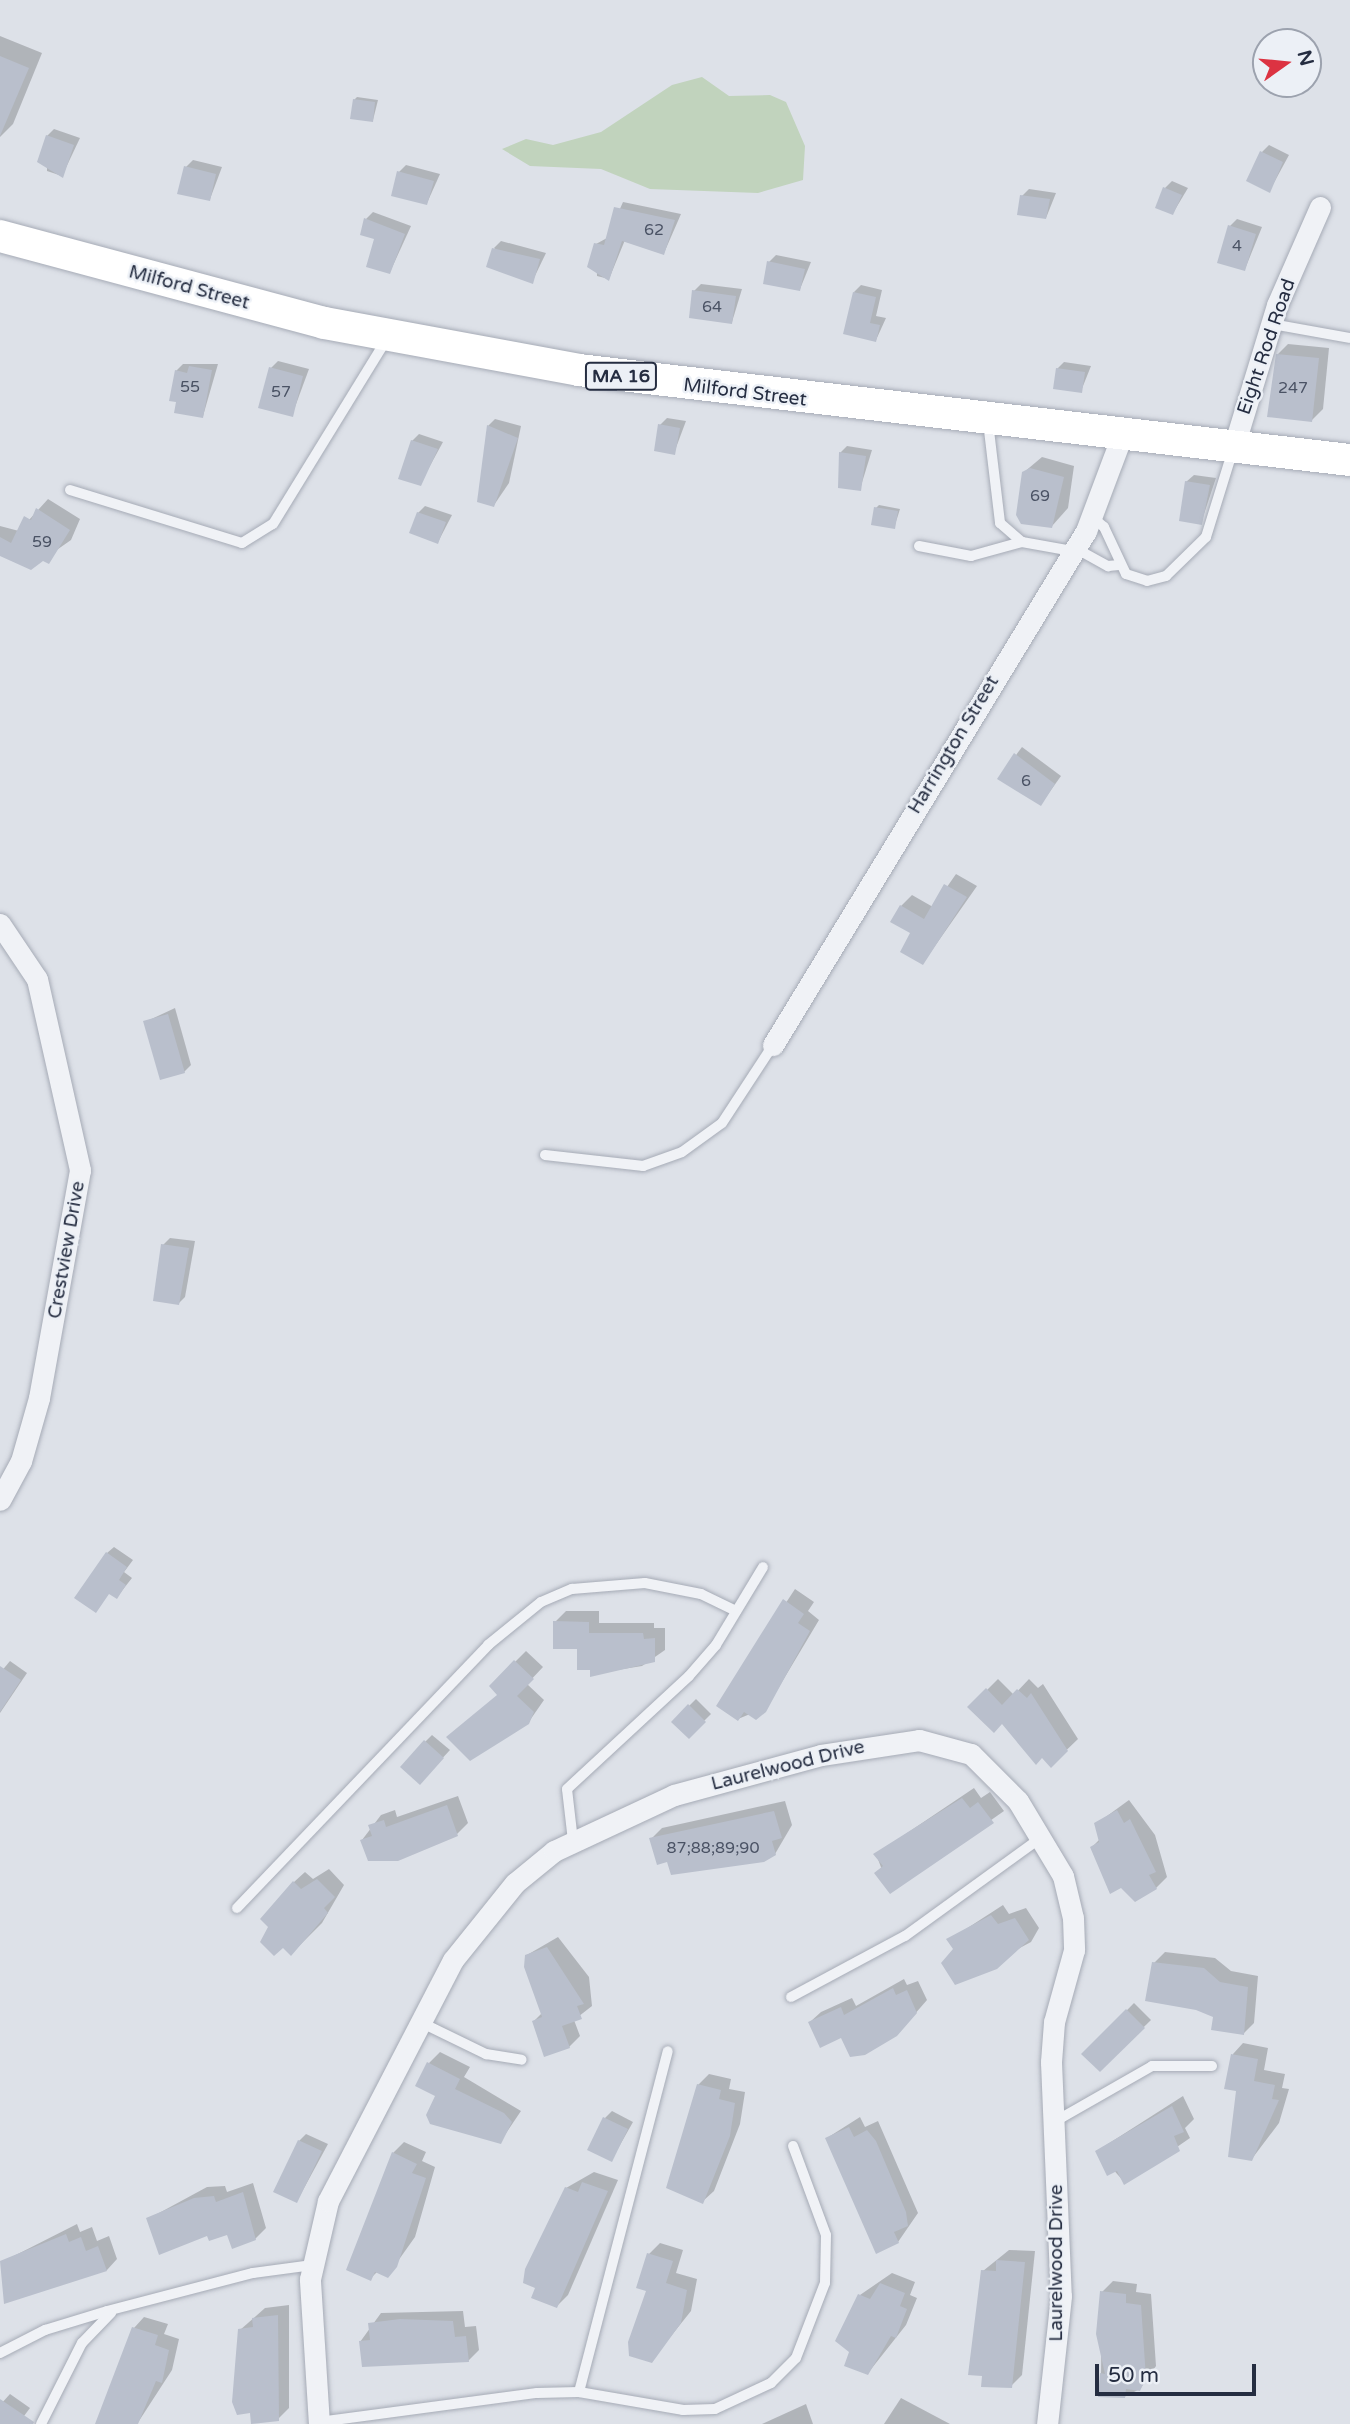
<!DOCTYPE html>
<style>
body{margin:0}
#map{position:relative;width:1350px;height:2424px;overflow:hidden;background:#dde1e8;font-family:"Varela Round",sans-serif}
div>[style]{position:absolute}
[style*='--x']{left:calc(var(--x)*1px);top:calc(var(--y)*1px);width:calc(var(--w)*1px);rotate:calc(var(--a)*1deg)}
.green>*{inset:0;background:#c1d3bd}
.shadow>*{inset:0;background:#0003}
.building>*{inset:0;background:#b9bfcc}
.roads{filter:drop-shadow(0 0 2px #a6abb6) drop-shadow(0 0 2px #a6abb6)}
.service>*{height:10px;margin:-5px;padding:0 5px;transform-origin:5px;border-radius:5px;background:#f0f2f6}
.minor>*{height:21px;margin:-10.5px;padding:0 10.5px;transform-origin:10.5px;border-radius:10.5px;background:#f0f2f6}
.primary>*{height:32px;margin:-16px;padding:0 16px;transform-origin:16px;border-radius:16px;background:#fff}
span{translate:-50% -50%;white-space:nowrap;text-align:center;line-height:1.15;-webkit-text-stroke:5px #ecf0f6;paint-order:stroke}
.number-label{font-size:16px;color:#4a5264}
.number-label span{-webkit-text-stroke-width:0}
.shield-label span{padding:2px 5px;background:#ecf0f6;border:2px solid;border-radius:5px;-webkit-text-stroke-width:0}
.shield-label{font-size:18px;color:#252d41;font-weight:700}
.street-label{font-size:19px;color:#252d41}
.north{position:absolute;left:1252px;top:28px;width:70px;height:70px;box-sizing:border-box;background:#ecf0f6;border:2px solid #9ca2ae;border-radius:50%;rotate:75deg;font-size:19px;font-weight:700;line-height:28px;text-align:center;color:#252d41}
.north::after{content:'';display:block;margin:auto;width:24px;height:32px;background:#dc3342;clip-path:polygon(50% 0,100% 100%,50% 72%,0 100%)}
.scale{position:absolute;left:1095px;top:2364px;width:161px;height:32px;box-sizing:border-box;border:4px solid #252d41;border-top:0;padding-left:9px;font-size:21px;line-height:24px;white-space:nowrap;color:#252d41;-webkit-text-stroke:5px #ecf0f6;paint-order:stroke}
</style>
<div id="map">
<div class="green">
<div style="clip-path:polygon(702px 77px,729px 96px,770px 95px,786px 102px,805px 146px,803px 180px,758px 193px,650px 189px,601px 169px,530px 166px,502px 149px,526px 139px,553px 145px,601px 132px,672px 85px)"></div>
</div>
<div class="shadow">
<div style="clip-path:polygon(0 36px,42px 53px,13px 124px,0 137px)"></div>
<div style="clip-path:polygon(357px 97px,378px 100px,373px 120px,354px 100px)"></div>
<div style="clip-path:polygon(54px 129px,80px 138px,62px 176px,47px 171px,47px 136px)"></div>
<div style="clip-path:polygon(1269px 145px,1289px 155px,1270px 190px,1262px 152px)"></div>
<div style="clip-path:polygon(193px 160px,222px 167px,210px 199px,186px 167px)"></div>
<div style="clip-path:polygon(406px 165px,440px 174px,427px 203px,399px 172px)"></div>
<div style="clip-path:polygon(1172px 181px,1188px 188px,1173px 213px,1165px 188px)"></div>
<div style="clip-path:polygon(1029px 189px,1056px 193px,1046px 218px,1022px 196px)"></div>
<div style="clip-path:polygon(623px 202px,681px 214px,664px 253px,625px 240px,609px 279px,597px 276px,596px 244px,607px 238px)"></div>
<div style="clip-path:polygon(373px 212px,411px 226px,390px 272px,366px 219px)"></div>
<div style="clip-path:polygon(1237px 219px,1262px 227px,1245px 269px,1230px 226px)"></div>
<div style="clip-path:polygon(501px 241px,546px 253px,532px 282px,494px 248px)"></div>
<div style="clip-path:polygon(776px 255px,811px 262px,800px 289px,769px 262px)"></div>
<div style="clip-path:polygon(701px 284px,742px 289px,732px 322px,694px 291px)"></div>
<div style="clip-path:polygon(861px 285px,882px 290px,876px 316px,886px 318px,876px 340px,854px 292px)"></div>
<div style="clip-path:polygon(1288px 344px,1329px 348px,1323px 409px,1312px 420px,1277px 355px)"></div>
<div style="clip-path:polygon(278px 361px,309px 369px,292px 415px,271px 368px)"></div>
<div style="clip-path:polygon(1064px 362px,1091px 366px,1081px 391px,1057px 369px)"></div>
<div style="clip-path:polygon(183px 364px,218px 364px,203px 416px,176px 371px)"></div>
<div style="clip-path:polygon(667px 418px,686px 421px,674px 453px,660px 425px)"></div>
<div style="clip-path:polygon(495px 419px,521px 426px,509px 483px,494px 505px,488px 426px)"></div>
<div style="clip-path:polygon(419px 434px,443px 442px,420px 484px,412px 441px)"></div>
<div style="clip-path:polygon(847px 446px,872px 450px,860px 489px,840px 453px)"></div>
<div style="clip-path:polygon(1042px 457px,1074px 466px,1068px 508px,1052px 526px,1023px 473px)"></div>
<div style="clip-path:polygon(1194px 475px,1216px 478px,1201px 523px,1186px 482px)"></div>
<div style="clip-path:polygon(48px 499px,80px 519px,71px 540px,31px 568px,0 554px,0 526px,19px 531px)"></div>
<div style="clip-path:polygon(879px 505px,900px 509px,894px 528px,876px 508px)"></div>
<div style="clip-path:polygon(425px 506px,452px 515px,438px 542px,418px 513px)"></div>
<div style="clip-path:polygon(1022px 747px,1061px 776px,1041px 804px,999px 778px)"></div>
<div style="clip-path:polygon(956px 874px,977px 886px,923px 963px,901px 906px,912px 895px,933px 907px)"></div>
<div style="clip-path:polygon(175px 1008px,191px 1065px,184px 1072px,145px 1022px)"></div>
<div style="clip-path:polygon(170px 1238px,195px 1241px,185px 1297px,178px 1304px,163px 1245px)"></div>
<div style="clip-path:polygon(114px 1547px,133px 1560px,124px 1572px,132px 1578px,117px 1597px,107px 1553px)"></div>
<div style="clip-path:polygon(795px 1589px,814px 1602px,808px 1611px,819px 1620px,767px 1707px,738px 1719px,719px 1705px)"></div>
<div style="clip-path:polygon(566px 1611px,599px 1611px,599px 1623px,654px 1623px,654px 1628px,665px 1628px,665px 1650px,642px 1666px,592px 1674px,579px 1648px,555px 1622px)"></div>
<div style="clip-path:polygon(526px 1651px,543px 1667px,527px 1684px,544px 1700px,528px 1723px,491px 1686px)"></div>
<div style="clip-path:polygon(10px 1661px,27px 1673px,0 1713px,0 1673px)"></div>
<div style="clip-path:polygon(998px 1679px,1014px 1695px,1029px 1679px,1038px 1688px,1043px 1684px,1078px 1739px,1051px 1765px,1002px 1722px,970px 1707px)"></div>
<div style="clip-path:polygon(696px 1699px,711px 1714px,689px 1736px,674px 1721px)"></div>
<div style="clip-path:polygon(432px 1735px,450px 1750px,426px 1776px,425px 1742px)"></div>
<div style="clip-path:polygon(974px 1788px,981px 1798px,990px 1792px,1004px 1811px,890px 1891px,876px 1854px)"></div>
<div style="clip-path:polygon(458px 1796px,468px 1823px,457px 1834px,362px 1840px,381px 1815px,395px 1810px,397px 1817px)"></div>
<div style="clip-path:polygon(1129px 1800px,1155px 1835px,1167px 1877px,1156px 1888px,1092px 1847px,1100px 1839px,1096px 1824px)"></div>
<div style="clip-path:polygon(785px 1801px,792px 1825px,775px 1854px,668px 1860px,651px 1839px,662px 1828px)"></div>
<div style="clip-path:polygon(329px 1869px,344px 1885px,322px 1923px,291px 1954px,294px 1882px,305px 1872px,313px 1879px)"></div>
<div style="clip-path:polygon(1003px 1905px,1009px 1914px,1026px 1908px,1039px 1928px,1031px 1942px,955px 1983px,955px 1949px,949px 1940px)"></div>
<div style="clip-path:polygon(558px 1937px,589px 1977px,592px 2006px,574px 2020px,580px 2036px,569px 2047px,534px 2021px,542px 2013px,527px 1955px)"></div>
<div style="clip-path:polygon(1165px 1952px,1215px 1958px,1231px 1971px,1258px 1976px,1254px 2023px,1243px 2034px,1215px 2016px,1154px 1963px)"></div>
<div style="clip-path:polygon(904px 1979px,907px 1985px,918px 1981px,927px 2000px,907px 2023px,842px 2036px,810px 2022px,821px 2012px,852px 1998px,856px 2006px)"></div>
<div style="clip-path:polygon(1134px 2003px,1151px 2020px,1100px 2070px,1084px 2054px)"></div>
<div style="clip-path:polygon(1243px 2043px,1268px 2048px,1264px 2070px,1285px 2074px,1282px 2088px,1289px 2089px,1279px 2123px,1251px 2160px,1233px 2054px)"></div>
<div style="clip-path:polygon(440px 2052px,470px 2067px,464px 2077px,521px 2111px,500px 2142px,431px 2122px,437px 2096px,429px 2063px)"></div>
<div style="clip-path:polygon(709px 2074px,731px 2079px,729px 2089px,745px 2092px,740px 2124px,714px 2191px,703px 2201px,698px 2085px)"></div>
<div style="clip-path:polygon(1183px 2096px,1194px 2119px,1185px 2128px,1190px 2138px,1125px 2183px,1097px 2151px)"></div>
<div style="clip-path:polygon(612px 2111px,633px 2122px,612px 2159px,605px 2118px)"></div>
<div style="clip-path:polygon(860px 2117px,865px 2127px,878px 2121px,918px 2213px,898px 2242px,877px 2252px,827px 2138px)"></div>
<div style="clip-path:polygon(306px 2134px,328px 2144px,297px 2201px,299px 2141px)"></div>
<div style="clip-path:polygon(404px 2142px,426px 2152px,422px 2161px,435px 2167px,415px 2237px,388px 2275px,378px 2271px,370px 2279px,393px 2153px)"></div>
<div style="clip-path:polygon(594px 2172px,618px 2180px,568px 2295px,557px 2306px,566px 2188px)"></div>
<div style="clip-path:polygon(253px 2183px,266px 2228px,255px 2239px,148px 2219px,207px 2187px,225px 2186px,227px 2192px)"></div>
<div style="clip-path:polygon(77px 2224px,80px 2232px,92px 2227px,97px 2241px,109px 2236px,117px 2259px,107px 2270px,5px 2302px,2px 2262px)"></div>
<div style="clip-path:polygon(660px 2243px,683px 2250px,676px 2273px,697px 2279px,691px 2311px,651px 2361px,649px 2254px)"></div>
<div style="clip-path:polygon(1009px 2250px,1035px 2251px,1022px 2375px,1011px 2386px,983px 2271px)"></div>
<div style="clip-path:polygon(892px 2273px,915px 2282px,910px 2295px,917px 2298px,906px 2325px,868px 2373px,851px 2352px,860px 2295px)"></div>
<div style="clip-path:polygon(1113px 2281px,1137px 2284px,1136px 2292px,1151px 2294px,1156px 2366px,1140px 2389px,1124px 2397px,1101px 2374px,1102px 2292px)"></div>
<div style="clip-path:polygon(289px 2305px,289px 2408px,278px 2419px,240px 2330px,265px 2308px)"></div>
<div style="clip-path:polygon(463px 2311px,465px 2327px,476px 2326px,479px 2350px,468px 2361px,360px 2342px,381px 2313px)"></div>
<div style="clip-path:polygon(144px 2317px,168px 2324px,164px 2334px,179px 2339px,172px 2370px,137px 2424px,97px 2424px,134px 2328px)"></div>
<div style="clip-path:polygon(10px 2394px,30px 2408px,18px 2424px,0 2424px,0 2405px)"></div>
<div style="clip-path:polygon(901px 2398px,950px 2424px,884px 2424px)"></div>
<div style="clip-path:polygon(806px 2404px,813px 2424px,762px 2424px)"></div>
</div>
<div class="building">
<div style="clip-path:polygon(0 56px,29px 68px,0 136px)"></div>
<div style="clip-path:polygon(353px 99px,375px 102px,373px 122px,350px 119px)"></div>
<div style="clip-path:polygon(46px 135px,74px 145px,63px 178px,37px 162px)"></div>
<div style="clip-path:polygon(1260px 151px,1283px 162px,1270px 193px,1246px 181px)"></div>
<div style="clip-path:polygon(184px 166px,216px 174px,210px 201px,177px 194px)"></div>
<div style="clip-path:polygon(397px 171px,434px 181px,427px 205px,391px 196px)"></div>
<div style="clip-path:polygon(1163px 187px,1182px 195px,1173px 215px,1155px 208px)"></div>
<div style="clip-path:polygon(1020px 195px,1050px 199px,1046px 219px,1017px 215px)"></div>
<div style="clip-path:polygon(614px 207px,675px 220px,664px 255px,622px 241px,609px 281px,587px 267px,594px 243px,604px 245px)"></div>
<div style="clip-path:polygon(364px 218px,405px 234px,390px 274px,366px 267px,374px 239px,360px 235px)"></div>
<div style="clip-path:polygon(1228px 225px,1256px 234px,1245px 271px,1217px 263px)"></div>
<div style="clip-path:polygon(492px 248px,540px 259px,533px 284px,486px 267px)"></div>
<div style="clip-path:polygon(767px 261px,805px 269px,800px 291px,763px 284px)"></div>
<div style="clip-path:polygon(692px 290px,736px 296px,732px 324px,689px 318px)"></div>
<div style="clip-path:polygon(853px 292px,876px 297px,870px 323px,880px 325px,876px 342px,843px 334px)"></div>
<div style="clip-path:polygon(1276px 354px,1319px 358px,1312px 422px,1267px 417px)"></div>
<div style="clip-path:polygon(189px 366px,212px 370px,203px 418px,174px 413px,176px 402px,169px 401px,175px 370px,187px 373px)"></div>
<div style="clip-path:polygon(269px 367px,303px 376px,293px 417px,258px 408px)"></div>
<div style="clip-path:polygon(1056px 368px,1085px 372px,1082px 393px,1053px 389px)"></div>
<div style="clip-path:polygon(658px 424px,680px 428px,675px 455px,654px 451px)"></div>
<div style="clip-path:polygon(487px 425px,518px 438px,494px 507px,477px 502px)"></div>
<div style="clip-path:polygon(411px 440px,438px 449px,421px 486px,398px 479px)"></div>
<div style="clip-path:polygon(839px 452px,866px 456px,861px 491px,838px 488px)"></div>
<div style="clip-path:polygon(1030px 468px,1064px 477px,1052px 528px,1021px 524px,1016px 515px,1022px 472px)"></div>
<div style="clip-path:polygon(1185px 481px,1210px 485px,1202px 525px,1179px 521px)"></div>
<div style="clip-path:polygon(874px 507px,898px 511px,895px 529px,871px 525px)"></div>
<div style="clip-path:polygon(36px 508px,70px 530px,49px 564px,43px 561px,31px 570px,0 556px,0 537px,11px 543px,24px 516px,31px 520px)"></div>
<div style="clip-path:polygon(417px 512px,446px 522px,438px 544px,409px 533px)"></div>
<div style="clip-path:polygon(1014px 753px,1055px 784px,1041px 806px,997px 779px)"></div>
<div style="clip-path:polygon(944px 884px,967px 897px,923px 965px,900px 952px,910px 933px,890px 922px,900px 905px,924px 919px)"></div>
<div style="clip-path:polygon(168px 1014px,185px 1073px,160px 1080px,143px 1021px)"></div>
<div style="clip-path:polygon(161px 1244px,189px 1248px,179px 1305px,153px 1301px)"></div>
<div style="clip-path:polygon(106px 1552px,127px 1567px,119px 1580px,126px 1585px,117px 1599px,109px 1594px,96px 1613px,74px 1598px)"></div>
<div style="clip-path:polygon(783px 1599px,804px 1614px,798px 1623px,810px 1631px,766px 1712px,756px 1720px,744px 1712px,738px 1721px,716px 1706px)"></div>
<div style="clip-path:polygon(553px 1621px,589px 1622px,589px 1633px,643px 1633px,644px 1639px,655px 1638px,655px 1662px,590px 1677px,590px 1670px,577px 1670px,577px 1649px,553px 1649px)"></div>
<div style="clip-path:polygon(514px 1660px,534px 1679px,517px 1696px,534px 1712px,529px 1724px,470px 1761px,446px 1737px,497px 1695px,489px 1686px)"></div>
<div style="clip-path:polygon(0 1666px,21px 1680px,0 1712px)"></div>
<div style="clip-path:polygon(986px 1688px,1002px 1705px,1017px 1689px,1027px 1698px,1031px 1693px,1068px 1751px,1051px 1768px,1042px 1758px,1036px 1765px,1002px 1724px,994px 1733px,967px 1707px)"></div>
<div style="clip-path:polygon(688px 1704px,706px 1722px,689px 1739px,671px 1722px)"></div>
<div style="clip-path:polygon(424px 1740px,444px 1758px,420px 1785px,400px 1767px)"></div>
<div style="clip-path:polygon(962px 1798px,970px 1808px,978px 1802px,994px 1823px,890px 1894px,874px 1873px,883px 1866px,873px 1854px)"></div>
<div style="clip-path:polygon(447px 1805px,458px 1836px,398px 1861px,368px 1861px,360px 1840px,372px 1836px,368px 1825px,384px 1820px,386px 1827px)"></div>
<div style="clip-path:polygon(1117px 1810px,1124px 1823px,1130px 1819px,1156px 1872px,1149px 1875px,1157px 1889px,1135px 1902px,1121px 1888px,1110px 1894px,1090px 1847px,1099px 1842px,1094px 1823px)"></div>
<div style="clip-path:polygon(774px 1811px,782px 1838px,772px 1841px,776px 1855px,764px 1862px,671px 1875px,667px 1862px,657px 1865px,649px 1838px)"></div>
<div style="clip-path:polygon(317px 1879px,335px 1897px,324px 1908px,328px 1913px,291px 1956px,283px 1948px,274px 1956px,260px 1942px,268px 1927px,260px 1919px,293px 1881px,301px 1889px)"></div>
<div style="clip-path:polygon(991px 1915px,998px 1924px,1015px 1918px,1029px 1940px,997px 1969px,955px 1985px,941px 1963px,953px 1949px,946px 1939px)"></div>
<div style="clip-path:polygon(547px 1947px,584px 2004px,577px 2006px,582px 2019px,562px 2026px,570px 2048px,544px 2057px,532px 2021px,542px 2017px,524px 1967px,525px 1955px)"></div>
<div style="clip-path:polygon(1152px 1962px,1204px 1968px,1220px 1982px,1248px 1987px,1244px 2035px,1211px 2030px,1213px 2017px,1196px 2010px,1145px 2001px)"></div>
<div style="clip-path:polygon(893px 1988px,896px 1995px,907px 1990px,917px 2013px,897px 2036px,865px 2055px,850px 2057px,841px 2038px,820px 2048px,808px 2022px,841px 2007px,844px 2015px)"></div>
<div style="clip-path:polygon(1126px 2009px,1145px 2028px,1100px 2072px,1081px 2054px)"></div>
<div style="clip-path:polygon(1231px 2054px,1258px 2059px,1254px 2081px,1275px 2085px,1272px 2099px,1279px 2100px,1252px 2161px,1228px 2157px,1236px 2091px,1224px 2089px)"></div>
<div style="clip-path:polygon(427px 2062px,460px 2079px,455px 2089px,504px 2113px,512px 2122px,501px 2144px,430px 2124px,426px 2115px,435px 2096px,415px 2086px)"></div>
<div style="clip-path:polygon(697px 2084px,721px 2090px,719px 2099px,735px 2103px,730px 2136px,703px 2204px,666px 2188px)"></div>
<div style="clip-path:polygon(1172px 2106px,1184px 2132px,1174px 2136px,1180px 2151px,1124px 2185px,1117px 2171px,1107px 2176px,1095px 2151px)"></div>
<div style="clip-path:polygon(603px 2117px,628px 2129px,612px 2162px,587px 2150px)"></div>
<div style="clip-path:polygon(849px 2127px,854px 2137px,867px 2130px,876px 2141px,906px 2212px,908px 2226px,894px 2232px,899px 2243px,876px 2254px,825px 2138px)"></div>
<div style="clip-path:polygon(298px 2140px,322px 2151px,297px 2203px,273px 2192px)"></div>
<div style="clip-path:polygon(392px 2152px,417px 2164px,412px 2173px,426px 2178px,397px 2267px,388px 2278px,375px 2272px,371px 2281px,346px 2270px)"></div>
<div style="clip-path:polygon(582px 2182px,608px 2191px,557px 2308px,531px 2298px,535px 2288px,523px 2283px,525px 2269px,565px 2187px,578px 2192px)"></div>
<div style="clip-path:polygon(243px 2192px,256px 2240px,232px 2249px,227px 2235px,209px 2241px,207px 2236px,159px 2255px,146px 2218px,194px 2198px,214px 2196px,216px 2202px)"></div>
<div style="clip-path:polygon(66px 2234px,69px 2242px,81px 2237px,86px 2251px,98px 2246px,107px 2271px,4px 2304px,0 2261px)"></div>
<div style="clip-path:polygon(647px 2253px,673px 2261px,666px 2283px,687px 2290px,681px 2323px,652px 2363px,629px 2356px,628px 2342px,646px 2291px,636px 2288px)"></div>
<div style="clip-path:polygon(996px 2260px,1025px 2262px,1012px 2388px,981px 2387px,982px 2376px,968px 2375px,981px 2270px,996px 2271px)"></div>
<div style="clip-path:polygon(880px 2283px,905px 2293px,900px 2306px,907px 2309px,896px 2338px,891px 2336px,868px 2375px,844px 2366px,849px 2352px,835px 2341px,858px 2294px,870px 2299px)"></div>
<div style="clip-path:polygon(1100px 2291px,1126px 2294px,1126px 2303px,1141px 2305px,1146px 2378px,1140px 2391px,1126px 2389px,1125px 2398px,1098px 2397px,1100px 2373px,1105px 2374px,1096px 2334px)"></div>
<div style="clip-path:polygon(278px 2315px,279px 2421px,251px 2424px,250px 2413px,237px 2415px,232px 2402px,238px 2329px,253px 2327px,252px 2318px)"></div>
<div style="clip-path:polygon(400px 2319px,453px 2321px,455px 2337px,466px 2336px,469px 2362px,362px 2367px,359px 2341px,370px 2340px,368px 2323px)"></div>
<div style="clip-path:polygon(132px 2327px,158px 2335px,155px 2345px,169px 2350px,162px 2383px,156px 2381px,138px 2424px,95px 2424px)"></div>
<div style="clip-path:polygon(0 2399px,34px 2422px,33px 2424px,0 2424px)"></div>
</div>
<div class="roads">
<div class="service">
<div style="--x:1272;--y:324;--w:79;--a:10.2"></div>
<div style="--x:988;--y:422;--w:102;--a:83.2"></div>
<div style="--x:1000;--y:523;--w:29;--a:41"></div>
<div style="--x:1022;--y:542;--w:51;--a:10.2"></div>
<div style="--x:70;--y:490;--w:180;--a:17.1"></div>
<div style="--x:242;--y:543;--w:36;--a:-32"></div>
<div style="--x:273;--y:524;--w:217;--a:-58.4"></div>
<div style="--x:1093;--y:518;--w:14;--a:39"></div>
<div style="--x:1104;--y:527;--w:52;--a:64.9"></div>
<div style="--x:1126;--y:574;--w:22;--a:18"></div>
<div style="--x:1147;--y:581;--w:20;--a:-15"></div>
<div style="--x:1166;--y:576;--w:56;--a:-44.3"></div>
<div style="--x:1206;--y:537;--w:91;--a:-72.8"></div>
<div style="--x:919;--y:546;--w:53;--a:10.9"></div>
<div style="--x:971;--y:556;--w:53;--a:-15.4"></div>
<div style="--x:1075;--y:548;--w:38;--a:29"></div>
<div style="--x:1108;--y:566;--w:11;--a:-5"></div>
<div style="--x:545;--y:1155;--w:99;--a:6.4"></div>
<div style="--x:643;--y:1166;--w:41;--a:-19.7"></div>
<div style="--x:682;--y:1152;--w:49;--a:-35.9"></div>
<div style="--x:722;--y:1123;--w:93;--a:-56.8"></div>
<div style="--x:573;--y:1841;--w:52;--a:-96.6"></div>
<div style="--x:567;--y:1789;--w:166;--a:-42.8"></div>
<div style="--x:689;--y:1676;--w:41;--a:-48.9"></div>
<div style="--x:716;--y:1645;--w:91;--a:-58.9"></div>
<div style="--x:237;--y:1908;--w:364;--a:-46.3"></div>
<div style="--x:488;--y:1645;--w:68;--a:-39.1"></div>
<div style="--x:541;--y:1602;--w:34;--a:-23"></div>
<div style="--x:572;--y:1589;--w:73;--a:-4.7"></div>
<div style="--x:645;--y:1583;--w:57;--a:11.1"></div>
<div style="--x:701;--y:1594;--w:39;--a:26"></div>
<div style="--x:791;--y:1997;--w:129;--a:-28.2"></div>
<div style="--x:905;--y:1936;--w:169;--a:-35.9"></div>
<div style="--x:418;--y:2021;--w:76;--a:25.9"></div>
<div style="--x:486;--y:2054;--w:36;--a:9"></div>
<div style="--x:1054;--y:2122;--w:113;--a:-29.7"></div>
<div style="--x:1152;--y:2066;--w:60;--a:0"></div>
<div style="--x:0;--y:2353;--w:51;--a:-27.1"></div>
<div style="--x:45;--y:2330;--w:65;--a:-17"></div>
<div style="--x:107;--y:2311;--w:151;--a:-14.6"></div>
<div style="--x:253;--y:2273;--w:60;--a:-7.7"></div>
<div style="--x:579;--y:2392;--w:352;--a:-75.4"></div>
<div style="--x:319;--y:2422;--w:220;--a:-7.6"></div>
<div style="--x:537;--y:2393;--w:42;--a:-1.4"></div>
<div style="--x:579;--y:2392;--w:106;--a:9.8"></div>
<div style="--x:683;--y:2410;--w:32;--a:-2"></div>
<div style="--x:715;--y:2409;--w:62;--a:-24.9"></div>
<div style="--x:771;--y:2383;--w:35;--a:-45"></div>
<div style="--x:796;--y:2358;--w:80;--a:-68.9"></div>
<div style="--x:825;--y:2283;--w:48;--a:-88.8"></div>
<div style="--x:826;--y:2235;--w:95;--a:-110.3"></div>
<div style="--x:41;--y:2424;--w:91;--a:-63.2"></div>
<div style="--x:82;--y:2343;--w:42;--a:-46"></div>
</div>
<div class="minor">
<div style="--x:1233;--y:449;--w:151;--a:-73"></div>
<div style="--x:1277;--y:305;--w:107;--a:-66.3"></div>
<div style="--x:0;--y:924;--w:66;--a:56.1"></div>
<div style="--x:37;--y:979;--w:196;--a:77.3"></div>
<div style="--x:80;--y:1170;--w:232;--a:100.2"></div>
<div style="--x:39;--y:1398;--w:66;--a:105.9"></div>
<div style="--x:21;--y:1461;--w:44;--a:118.3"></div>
<div style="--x:773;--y:1045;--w:602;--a:-58.66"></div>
<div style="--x:1086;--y:531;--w:99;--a:-69.4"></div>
<div style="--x:319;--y:2424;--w:145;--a:-93.6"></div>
<div style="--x:310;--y:2279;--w:80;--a:-77"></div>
<div style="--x:328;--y:2201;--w:271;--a:-62.6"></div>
<div style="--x:453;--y:1960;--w:99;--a:-51.2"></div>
<div style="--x:515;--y:1883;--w:50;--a:-39.4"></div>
<div style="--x:554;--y:1851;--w:132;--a:-25"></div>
<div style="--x:674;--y:1795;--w:152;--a:-15.2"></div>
<div style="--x:821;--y:1755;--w:99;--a:-8.7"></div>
<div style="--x:919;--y:1740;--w:54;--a:15.1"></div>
<div style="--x:971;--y:1754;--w:66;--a:45"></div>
<div style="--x:1018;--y:1801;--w:87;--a:59"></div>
<div style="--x:1063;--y:1876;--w:43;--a:76.6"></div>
<div style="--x:1073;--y:1918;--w:32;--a:88"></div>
<div style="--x:1074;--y:1950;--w:75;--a:105.5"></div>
<div style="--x:1054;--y:2022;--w:40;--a:94.3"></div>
<div style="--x:1051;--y:2062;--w:234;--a:87.6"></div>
<div style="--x:1061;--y:2296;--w:129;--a:96.2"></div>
</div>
<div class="primary">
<div style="--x:0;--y:236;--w:335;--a:15"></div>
<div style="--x:324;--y:323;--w:259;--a:10.4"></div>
<div style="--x:579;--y:370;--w:776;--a:6.66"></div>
</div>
</div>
<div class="number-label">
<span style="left:654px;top:230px">62</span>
<span style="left:1237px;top:246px">4</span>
<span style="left:712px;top:307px">64</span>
<span style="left:190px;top:387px">55</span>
<span style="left:1293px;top:388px">247</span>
<span style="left:281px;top:392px">57</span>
<span style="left:1040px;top:496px">69</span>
<span style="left:42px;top:542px">59</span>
<span style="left:1026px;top:781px">6</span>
<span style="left:713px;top:1848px">87;88;89;90</span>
</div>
<div class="shield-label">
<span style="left:621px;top:376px">MA 16</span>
</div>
<div class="street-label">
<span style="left:189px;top:288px;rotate:15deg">Milford Street</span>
<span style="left:1267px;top:347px;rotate:-71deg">Eight Rod Road</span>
<span style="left:745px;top:393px;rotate:7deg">Milford Street</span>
<span style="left:954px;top:745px;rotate:-59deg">Harrington Street</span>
<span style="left:67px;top:1250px;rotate:-80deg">Crestview Drive</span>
<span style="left:788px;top:1766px;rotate:-14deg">Laurelwood Drive</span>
<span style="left:1057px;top:2263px;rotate:-90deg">Laurelwood Drive</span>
</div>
<div class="north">N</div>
<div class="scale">50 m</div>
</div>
